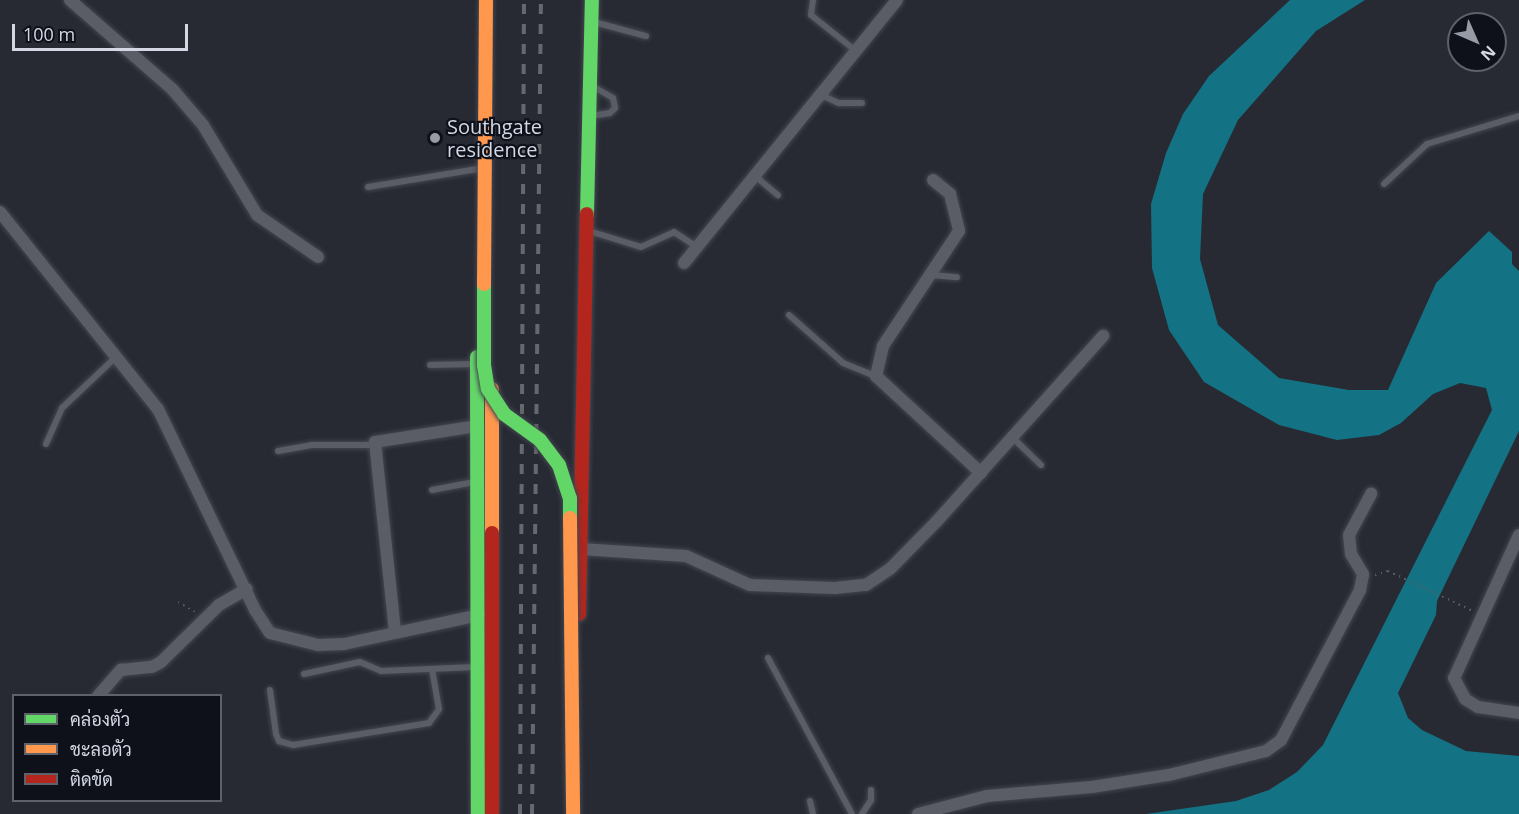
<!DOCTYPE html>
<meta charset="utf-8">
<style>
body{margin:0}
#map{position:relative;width:1519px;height:814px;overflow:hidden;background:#272a33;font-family:"Open Sans",Sarabun,sans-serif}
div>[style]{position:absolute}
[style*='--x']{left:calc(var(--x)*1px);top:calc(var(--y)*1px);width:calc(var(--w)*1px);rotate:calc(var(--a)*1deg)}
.water>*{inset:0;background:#137284}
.path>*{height:2px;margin-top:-1px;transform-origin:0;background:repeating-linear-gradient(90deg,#595c63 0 1.5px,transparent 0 6px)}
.roads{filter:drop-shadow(0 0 2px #43464f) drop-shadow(0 0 2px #43464f)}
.lane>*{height:6px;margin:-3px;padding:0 3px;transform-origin:3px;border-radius:3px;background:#5a5d65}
.street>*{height:12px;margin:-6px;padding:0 6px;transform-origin:6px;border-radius:6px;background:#5a5d65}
.fast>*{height:14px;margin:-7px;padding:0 7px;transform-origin:7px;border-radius:7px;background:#63d668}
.slow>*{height:14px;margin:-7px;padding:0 7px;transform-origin:7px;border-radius:7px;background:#ff974d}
.jam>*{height:14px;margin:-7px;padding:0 7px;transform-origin:7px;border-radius:7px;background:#b3261e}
.rail>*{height:4px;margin-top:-2px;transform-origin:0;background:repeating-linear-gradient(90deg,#65686e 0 10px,transparent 0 20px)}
.bridges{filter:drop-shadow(0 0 2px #43464f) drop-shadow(0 0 2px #43464f)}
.fast-bridge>*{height:14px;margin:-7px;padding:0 7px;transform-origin:7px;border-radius:7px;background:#63d668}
.slow-bridge>*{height:14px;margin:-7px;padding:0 7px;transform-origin:7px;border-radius:7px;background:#ff974d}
.dots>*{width:16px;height:16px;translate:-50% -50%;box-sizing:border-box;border:3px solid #0e1119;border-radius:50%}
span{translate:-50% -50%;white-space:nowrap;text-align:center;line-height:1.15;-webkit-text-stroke:4.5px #0e1119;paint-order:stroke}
.poi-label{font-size:20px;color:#d3d8e4}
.left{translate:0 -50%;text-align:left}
.legend{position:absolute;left:12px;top:694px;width:210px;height:108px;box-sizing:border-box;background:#0e1119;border:2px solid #5d616a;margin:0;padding:8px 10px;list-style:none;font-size:18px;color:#d3d8e4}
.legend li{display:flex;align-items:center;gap:12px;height:30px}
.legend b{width:30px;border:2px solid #5d616a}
.north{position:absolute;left:1447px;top:12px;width:60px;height:60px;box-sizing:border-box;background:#0e1119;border:2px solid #5d616a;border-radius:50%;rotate:135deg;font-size:16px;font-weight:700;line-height:24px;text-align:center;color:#d3d8e4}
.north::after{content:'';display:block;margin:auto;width:21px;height:27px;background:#979ba6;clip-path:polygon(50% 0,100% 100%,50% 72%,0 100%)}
.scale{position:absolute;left:12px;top:24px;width:176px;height:27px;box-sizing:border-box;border:3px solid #d3d8e4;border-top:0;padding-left:8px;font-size:18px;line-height:21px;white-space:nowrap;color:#d3d8e4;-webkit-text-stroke:4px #0e1119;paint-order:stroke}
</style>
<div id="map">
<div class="water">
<div style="clip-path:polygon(1290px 0,1365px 0,1316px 31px,1238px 120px,1203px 194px,1200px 259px,1218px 325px,1279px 378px,1349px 390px,1388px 390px,1436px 283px,1489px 231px,1512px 252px,1512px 264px,1519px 271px,1519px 431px,1437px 601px,1436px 615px,1398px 693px,1408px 718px,1422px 730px,1466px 751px,1519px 756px,1519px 814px,1146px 814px,1236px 801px,1269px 790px,1297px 772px,1323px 745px,1492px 410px,1486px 388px,1460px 383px,1433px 394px,1401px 423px,1379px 435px,1337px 440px,1279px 425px,1204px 382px,1169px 330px,1152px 268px,1151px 204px,1166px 153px,1183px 114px,1209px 76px)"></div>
</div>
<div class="path">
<div style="--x:1375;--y:575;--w:14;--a:-17"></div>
<div style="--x:1388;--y:571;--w:94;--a:25.2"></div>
<div style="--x:178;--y:602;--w:20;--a:30"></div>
</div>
<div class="roads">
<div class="lane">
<div style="--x:813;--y:0;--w:15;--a:98"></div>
<div style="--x:811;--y:15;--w:58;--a:38.7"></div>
<div style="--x:594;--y:22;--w:54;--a:15.1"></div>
<div style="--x:821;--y:95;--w:20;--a:24"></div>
<div style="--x:839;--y:103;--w:23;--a:0"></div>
<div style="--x:591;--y:116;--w:19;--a:-9"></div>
<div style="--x:610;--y:113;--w:7;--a:-45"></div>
<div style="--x:615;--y:108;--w:10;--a:-101"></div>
<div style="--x:613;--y:98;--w:24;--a:-150"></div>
<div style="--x:755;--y:176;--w:30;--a:40"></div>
<div style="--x:1384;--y:184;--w:59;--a:-42.9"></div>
<div style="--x:1427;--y:144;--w:96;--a:-16.9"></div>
<div style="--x:368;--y:187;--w:111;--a:-9.3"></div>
<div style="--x:589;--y:231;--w:54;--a:17.1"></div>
<div style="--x:641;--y:247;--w:36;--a:-24"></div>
<div style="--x:674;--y:232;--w:27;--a:33"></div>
<div style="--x:932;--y:275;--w:25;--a:5"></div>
<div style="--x:789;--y:315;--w:72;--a:41.6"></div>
<div style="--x:843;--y:363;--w:35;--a:22"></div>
<div style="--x:430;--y:365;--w:44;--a:-1.3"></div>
<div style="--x:1013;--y:438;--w:39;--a:44"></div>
<div style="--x:46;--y:444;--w:39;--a:-66"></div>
<div style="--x:62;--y:408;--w:76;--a:-43.4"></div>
<div style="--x:278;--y:451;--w:34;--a:-10"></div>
<div style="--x:311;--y:445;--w:63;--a:0"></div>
<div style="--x:432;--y:490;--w:43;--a:-10.8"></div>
<div style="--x:768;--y:658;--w:177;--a:61.7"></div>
<div style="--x:304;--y:674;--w:57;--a:-12.1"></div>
<div style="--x:360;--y:662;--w:23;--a:23"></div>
<div style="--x:381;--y:671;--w:95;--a:-2.4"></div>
<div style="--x:270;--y:690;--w:44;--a:82.2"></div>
<div style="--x:276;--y:734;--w:8;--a:67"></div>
<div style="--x:279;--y:741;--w:15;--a:16"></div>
<div style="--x:293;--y:745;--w:138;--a:-9.2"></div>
<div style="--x:429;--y:723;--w:17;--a:-54"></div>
<div style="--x:439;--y:709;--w:39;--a:-100"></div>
<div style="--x:810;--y:801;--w:13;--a:77"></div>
<div style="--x:862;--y:814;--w:17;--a:-57"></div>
<div style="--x:871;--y:800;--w:10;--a:-90"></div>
</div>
<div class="street">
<div style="--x:70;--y:0;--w:137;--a:41.1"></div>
<div style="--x:173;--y:90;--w:46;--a:49.4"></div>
<div style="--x:203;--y:125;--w:105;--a:59"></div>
<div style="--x:257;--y:215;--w:74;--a:34.5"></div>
<div style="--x:933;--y:180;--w:22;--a:39"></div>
<div style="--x:950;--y:194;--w:38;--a:76"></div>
<div style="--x:959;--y:231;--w:138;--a:123.5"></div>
<div style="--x:883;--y:346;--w:31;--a:103"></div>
<div style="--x:876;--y:376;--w:143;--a:42.7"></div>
<div style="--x:0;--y:212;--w:253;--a:51.3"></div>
<div style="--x:158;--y:409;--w:223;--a:64.2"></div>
<div style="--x:255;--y:610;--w:27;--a:57"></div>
<div style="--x:270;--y:633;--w:49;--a:14"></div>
<div style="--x:318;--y:645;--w:26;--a:-2"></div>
<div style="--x:344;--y:644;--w:138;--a:-12.1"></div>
<div style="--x:684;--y:263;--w:338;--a:-51"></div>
<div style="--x:1519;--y:535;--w:157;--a:114.4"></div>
<div style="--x:1454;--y:678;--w:24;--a:62"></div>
<div style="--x:1465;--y:699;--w:15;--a:32"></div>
<div style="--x:1478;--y:707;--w:41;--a:8.3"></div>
<div style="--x:581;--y:549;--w:105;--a:3.8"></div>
<div style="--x:686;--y:556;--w:70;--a:24.4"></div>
<div style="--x:750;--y:585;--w:85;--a:2"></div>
<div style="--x:835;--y:588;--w:31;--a:-6"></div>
<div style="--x:866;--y:585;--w:30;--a:-34"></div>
<div style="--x:891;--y:568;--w:66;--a:-45.6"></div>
<div style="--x:937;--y:521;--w:249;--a:-48.1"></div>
<div style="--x:395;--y:632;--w:191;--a:-96"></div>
<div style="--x:375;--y:442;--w:103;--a:-8.9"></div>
<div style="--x:98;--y:696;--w:35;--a:-49"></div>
<div style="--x:121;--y:670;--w:31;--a:-6"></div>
<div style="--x:152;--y:667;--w:10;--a:-29"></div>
<div style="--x:161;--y:662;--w:81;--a:-44.5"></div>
<div style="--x:219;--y:605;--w:32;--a:-30"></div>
<div style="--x:918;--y:814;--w:71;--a:-14.6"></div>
<div style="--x:987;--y:796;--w:105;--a:-4.9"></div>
<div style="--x:1092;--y:787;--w:78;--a:-8.9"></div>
<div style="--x:1169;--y:775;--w:100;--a:-13.9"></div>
<div style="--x:1266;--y:751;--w:19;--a:-36"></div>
<div style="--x:1281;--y:740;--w:170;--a:-62.2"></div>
<div style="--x:1360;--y:590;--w:16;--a:-79"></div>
<div style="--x:1363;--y:574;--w:23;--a:-121"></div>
<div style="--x:1351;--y:554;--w:19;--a:-96"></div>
<div style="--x:1349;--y:535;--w:47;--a:-61.8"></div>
</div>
<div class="fast">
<div style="--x:587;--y:214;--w:214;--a:-88.7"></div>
<div style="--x:477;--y:357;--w:457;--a:89.9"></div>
</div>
<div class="slow">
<div style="--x:492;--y:389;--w:144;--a:90"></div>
</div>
<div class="jam">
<div style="--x:492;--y:533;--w:281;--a:90"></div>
<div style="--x:579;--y:614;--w:400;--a:-88.9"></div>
</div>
</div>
<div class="rail">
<div style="--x:520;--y:814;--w:814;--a:-89.72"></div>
<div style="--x:532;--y:814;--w:814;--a:-89.37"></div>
</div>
<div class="bridges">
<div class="fast-bridge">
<div style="--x:484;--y:284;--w:81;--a:90"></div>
<div style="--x:484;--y:365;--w:24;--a:81"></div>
<div style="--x:488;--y:389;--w:30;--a:57"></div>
<div style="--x:504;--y:414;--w:44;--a:35.8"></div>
<div style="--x:540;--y:440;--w:31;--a:53"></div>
<div style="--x:559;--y:465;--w:35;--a:72"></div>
<div style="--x:570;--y:498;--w:20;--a:90"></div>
</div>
<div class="slow-bridge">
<div style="--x:484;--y:284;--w:284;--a:-89.6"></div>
<div style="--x:570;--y:518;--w:296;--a:89.4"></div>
</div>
</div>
<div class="dots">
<div style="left:435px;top:138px;background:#979ba6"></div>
</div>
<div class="poi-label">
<span class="left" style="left:447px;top:138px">Southgate<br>residence</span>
</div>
<ul class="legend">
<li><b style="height:8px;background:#63d668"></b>คล่องตัว</li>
<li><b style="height:8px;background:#ff974d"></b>ชะลอตัว</li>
<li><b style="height:8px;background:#b3261e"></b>ติดขัด</li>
</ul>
<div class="north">N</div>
<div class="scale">100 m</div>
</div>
